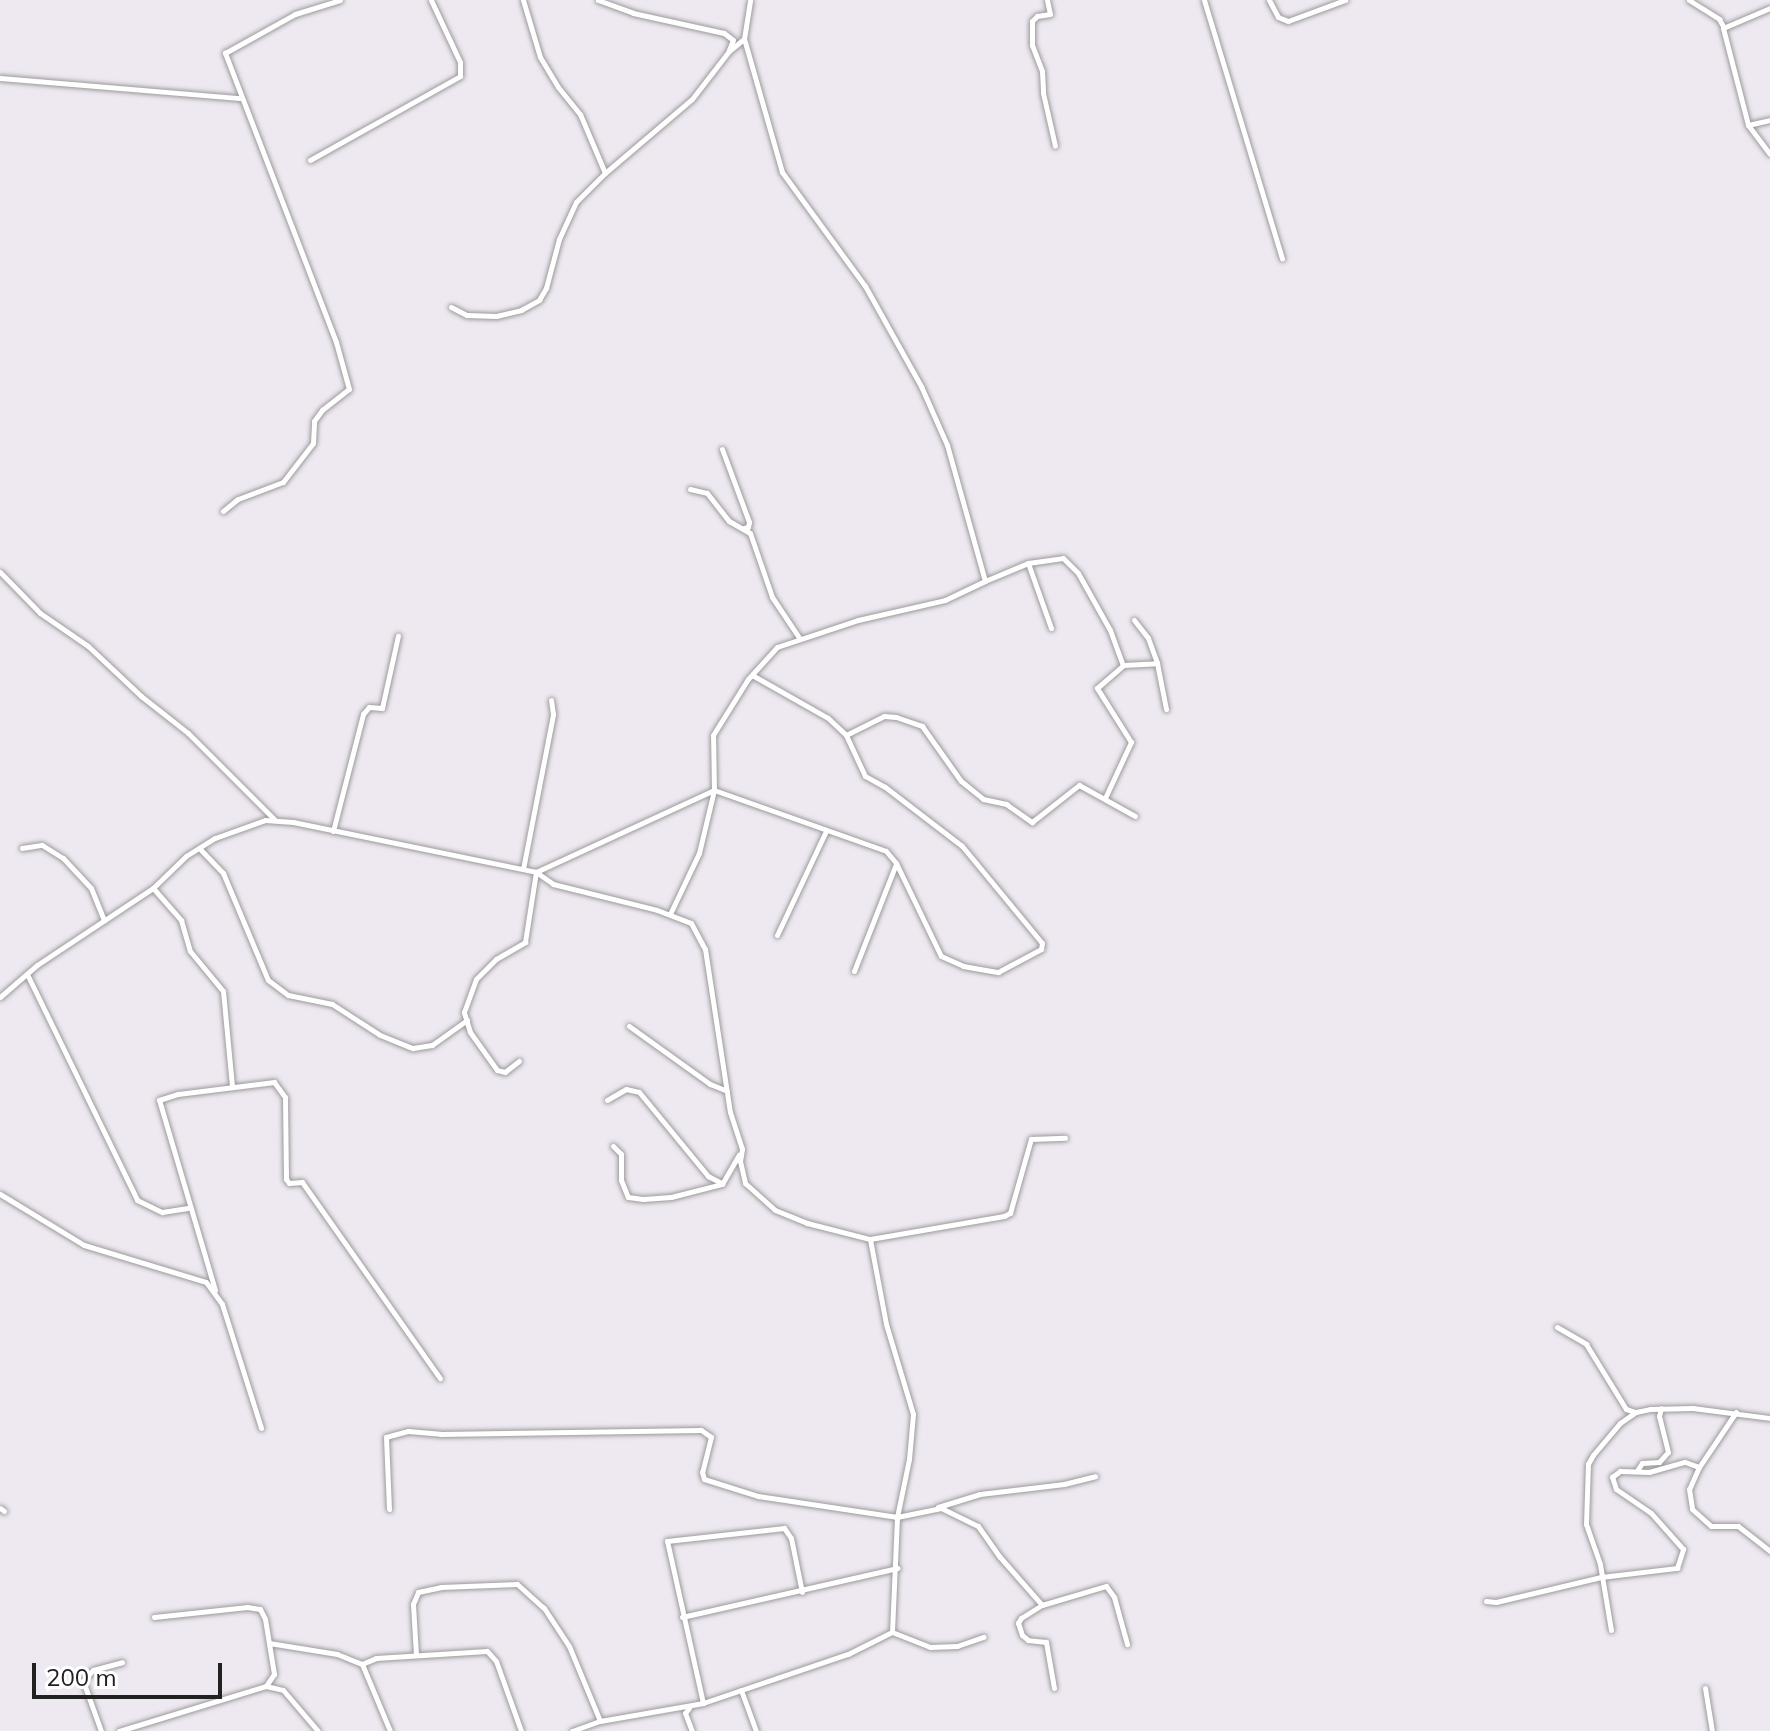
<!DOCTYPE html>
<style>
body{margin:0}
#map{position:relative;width:1770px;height:1731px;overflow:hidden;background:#eee8f1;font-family:Mulish,sans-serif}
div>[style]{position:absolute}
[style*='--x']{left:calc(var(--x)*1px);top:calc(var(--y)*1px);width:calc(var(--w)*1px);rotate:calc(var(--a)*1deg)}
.roads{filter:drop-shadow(0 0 2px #9b9b9b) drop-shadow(0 0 2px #9b9b9b)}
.street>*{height:5px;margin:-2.5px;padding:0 2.5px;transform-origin:2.5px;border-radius:2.5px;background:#fff}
span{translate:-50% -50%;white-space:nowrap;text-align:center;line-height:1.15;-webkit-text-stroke:7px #fff;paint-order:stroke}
.scale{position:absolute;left:32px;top:1663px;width:190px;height:36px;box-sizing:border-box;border:4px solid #212121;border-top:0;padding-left:10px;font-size:24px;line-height:28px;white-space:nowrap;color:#212121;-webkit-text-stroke:6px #fff;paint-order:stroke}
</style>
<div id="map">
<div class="roads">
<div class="street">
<div style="--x:523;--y:0;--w:59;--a:73.4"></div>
<div style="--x:540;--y:57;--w:35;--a:59"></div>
<div style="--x:558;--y:87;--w:35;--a:51"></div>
<div style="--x:580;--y:114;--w:64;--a:67"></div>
<div style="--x:598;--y:0;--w:37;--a:20"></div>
<div style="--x:633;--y:13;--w:93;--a:12.4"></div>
<div style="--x:724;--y:33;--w:11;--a:38"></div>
<div style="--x:733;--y:40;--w:11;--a:112"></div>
<div style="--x:1047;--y:0;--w:14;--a:78"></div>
<div style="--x:1050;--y:14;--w:13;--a:171"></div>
<div style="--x:1037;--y:16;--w:7;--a:135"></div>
<div style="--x:1032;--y:21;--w:24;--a:90"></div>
<div style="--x:1032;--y:45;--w:28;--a:69"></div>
<div style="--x:1042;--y:71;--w:22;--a:87"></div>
<div style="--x:1043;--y:93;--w:54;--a:77.2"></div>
<div style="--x:1204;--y:0;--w:270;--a:73.2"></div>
<div style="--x:1269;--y:0;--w:19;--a:62"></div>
<div style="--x:1278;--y:17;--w:11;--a:22"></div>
<div style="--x:1288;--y:21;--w:61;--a:-20.2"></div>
<div style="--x:1689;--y:0;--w:36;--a:32"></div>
<div style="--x:1719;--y:19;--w:8;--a:60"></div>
<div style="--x:1770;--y:8;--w:51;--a:156.9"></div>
<div style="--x:1723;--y:28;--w:100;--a:75.5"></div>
<div style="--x:1748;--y:125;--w:36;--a:53"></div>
<div style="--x:0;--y:78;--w:241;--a:4.8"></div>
<div style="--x:1748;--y:125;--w:23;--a:-13"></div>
<div style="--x:310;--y:160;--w:172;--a:-29.2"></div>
<div style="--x:460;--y:76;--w:14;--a:-90"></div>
<div style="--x:460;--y:62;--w:68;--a:-115.1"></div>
<div style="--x:451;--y:307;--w:18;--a:27"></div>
<div style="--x:467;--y:315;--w:29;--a:2"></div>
<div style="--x:496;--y:316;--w:26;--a:-13"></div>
<div style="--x:521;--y:310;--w:21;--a:-29"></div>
<div style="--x:539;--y:300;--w:14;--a:-60"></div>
<div style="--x:546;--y:288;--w:51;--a:-75.1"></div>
<div style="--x:559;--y:239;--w:41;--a:-65.3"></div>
<div style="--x:576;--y:202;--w:41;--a:-45"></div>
<div style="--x:605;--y:173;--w:114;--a:-40.4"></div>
<div style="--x:692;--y:99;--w:61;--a:-52.4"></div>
<div style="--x:729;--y:51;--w:19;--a:-39"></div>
<div style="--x:722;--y:449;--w:78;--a:69.7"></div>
<div style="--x:749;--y:522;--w:5;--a:101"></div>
<div style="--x:748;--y:527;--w:4;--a:166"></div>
<div style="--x:690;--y:489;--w:17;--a:13"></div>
<div style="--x:707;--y:493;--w:36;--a:52"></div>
<div style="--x:729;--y:521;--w:24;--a:30"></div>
<div style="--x:750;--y:533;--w:68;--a:71"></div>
<div style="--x:772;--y:597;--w:50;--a:56.3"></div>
<div style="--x:223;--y:511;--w:19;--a:-39"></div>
<div style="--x:238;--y:499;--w:48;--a:-20.7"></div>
<div style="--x:283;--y:482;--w:49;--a:-52.4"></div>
<div style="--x:313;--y:443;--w:22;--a:-87"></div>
<div style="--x:314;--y:421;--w:14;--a:-54"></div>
<div style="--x:322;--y:410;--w:34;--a:-38"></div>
<div style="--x:349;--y:389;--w:49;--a:-105.5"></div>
<div style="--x:336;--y:342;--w:310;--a:-111"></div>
<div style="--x:225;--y:53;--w:80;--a:-29.1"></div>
<div style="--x:295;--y:14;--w:47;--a:-17.3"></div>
<div style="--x:1028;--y:563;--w:69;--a:70.5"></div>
<div style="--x:0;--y:572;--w:57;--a:45.7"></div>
<div style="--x:40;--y:613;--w:58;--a:34.5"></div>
<div style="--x:88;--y:646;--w:73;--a:43.3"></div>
<div style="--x:141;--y:696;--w:60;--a:38.2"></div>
<div style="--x:188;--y:733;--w:122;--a:45"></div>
<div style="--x:985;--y:581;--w:47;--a:-22.7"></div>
<div style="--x:1028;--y:563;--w:35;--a:-8"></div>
<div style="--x:1063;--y:558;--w:21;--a:45"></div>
<div style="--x:1078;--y:573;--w:65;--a:60.7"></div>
<div style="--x:1110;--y:630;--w:37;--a:70"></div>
<div style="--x:1123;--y:665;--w:34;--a:-3"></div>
<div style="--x:1134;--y:620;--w:23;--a:52"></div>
<div style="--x:1148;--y:638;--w:27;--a:70"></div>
<div style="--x:1157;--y:663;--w:47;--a:78.9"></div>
<div style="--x:752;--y:675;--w:87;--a:29.5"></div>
<div style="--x:828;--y:718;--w:25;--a:43"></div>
<div style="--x:846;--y:735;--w:42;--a:-26.6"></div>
<div style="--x:884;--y:716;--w:12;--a:5"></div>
<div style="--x:896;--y:717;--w:28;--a:19"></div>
<div style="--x:922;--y:726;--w:67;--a:54.7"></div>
<div style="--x:961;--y:781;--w:28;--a:39"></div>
<div style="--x:983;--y:799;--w:24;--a:12"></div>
<div style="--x:1006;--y:804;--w:32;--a:35"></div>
<div style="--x:1032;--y:822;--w:60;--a:-38.2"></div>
<div style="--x:1079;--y:785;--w:64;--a:29"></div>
<div style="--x:1105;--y:798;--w:62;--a:-65.1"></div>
<div style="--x:1131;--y:742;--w:64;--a:-122.2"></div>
<div style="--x:1097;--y:688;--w:35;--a:-41"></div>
<div style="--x:333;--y:831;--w:121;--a:-75.6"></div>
<div style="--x:363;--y:714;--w:9;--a:-49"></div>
<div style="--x:369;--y:707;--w:13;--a:4"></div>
<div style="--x:382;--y:708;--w:74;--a:-77.5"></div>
<div style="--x:22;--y:848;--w:20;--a:-9"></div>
<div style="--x:42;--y:845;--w:25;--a:32"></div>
<div style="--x:63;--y:858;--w:41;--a:47"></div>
<div style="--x:91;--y:888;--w:35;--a:68"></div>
<div style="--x:199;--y:848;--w:35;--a:46"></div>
<div style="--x:223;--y:873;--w:116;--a:67.2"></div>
<div style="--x:268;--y:980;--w:25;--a:37"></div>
<div style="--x:288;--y:995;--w:45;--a:11.6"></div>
<div style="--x:332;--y:1004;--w:57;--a:32.9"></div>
<div style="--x:380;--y:1035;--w:35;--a:22"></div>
<div style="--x:413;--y:1048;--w:19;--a:-9"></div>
<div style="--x:432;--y:1045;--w:43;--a:-35.5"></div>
<div style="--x:523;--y:869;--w:158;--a:-79"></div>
<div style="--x:553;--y:714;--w:14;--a:-98"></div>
<div style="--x:153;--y:888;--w:43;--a:48.8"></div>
<div style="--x:181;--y:920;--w:32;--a:74"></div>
<div style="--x:190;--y:951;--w:52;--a:50.5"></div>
<div style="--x:223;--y:991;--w:96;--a:84.6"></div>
<div style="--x:670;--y:914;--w:68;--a:-64.6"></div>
<div style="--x:699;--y:853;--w:65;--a:-76.6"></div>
<div style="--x:714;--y:790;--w:182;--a:19.5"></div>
<div style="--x:886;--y:851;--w:16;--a:50"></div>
<div style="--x:896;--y:863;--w:103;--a:64.2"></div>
<div style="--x:941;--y:956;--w:24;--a:24"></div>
<div style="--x:963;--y:966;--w:36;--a:10"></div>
<div style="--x:998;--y:972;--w:49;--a:-28.1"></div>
<div style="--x:1041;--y:949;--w:6;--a:-81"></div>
<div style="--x:1042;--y:943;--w:126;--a:-129.5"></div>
<div style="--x:962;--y:846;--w:97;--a:-142.5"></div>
<div style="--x:885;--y:787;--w:23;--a:-151"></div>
<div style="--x:865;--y:776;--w:45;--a:-114.9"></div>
<div style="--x:777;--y:935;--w:115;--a:-64.8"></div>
<div style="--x:854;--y:971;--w:115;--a:-68.6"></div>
<div style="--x:27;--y:974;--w:251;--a:64"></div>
<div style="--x:137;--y:1200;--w:28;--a:26"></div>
<div style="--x:162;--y:1212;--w:26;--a:-9"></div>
<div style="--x:0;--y:997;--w:49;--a:-40.9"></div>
<div style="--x:37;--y:965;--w:139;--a:-33.6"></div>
<div style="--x:153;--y:888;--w:46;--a:-44.1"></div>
<div style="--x:186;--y:856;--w:34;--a:-32"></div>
<div style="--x:215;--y:838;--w:53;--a:-19.8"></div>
<div style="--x:265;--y:820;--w:28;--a:4"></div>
<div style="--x:293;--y:822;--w:248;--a:11.6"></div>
<div style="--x:536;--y:872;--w:21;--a:35"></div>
<div style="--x:553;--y:884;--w:107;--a:14"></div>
<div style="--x:657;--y:910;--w:36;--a:21"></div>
<div style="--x:691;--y:923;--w:30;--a:62"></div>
<div style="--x:705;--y:949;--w:165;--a:81.3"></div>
<div style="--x:730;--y:1112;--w:39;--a:72"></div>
<div style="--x:742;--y:1149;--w:12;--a:99"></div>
<div style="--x:740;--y:1161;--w:23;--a:77"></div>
<div style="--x:745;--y:1183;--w:40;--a:42"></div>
<div style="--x:775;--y:1210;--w:35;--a:22"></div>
<div style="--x:807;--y:1223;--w:65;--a:14.3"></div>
<div style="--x:870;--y:1239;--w:136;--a:-9.7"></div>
<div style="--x:1004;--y:1216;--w:7;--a:-27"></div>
<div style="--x:1010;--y:1213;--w:77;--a:-74.2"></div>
<div style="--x:1031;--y:1139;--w:34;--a:-2"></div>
<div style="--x:629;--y:1026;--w:100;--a:35.6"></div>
<div style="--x:710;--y:1084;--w:18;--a:22"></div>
<div style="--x:519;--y:1061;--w:18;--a:142"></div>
<div style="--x:505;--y:1072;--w:8;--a:-166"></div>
<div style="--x:497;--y:1070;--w:47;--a:-125.4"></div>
<div style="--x:470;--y:1032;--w:21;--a:-107"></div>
<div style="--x:464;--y:1012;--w:35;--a:-70"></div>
<div style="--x:476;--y:979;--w:28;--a:-45"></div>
<div style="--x:496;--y:959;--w:34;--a:-30"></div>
<div style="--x:525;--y:942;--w:71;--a:-81.1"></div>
<div style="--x:536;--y:872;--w:196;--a:-24.7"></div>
<div style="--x:714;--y:790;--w:55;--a:-91"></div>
<div style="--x:713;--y:735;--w:66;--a:-58"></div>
<div style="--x:748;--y:679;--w:43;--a:-47.8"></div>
<div style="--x:777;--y:647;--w:85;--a:-18.4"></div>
<div style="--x:858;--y:620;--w:89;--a:-12.9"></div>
<div style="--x:945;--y:600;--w:44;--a:-25.4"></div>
<div style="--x:985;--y:581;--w:141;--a:-105.6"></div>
<div style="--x:947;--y:445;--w:64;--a:-113.8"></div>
<div style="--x:921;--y:386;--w:115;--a:-119.2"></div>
<div style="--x:865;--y:286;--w:141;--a:-126.1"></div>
<div style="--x:782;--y:172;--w:138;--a:-105.9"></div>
<div style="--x:744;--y:39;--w:39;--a:-81"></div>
<div style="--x:607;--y:1100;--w:22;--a:-30"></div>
<div style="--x:626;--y:1089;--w:13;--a:13"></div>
<div style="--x:639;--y:1092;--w:109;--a:50.6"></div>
<div style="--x:708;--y:1176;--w:15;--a:28"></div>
<div style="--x:613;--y:1146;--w:11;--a:45"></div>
<div style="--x:621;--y:1154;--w:26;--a:90"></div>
<div style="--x:621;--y:1180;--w:18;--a:68"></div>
<div style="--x:628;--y:1197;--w:15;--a:8"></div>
<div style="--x:643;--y:1199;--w:28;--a:-4"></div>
<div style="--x:671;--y:1197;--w:53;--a:-14.3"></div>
<div style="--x:722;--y:1184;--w:34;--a:-60"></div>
<div style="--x:0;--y:1194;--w:98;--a:31.3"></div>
<div style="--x:84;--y:1245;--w:127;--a:16.9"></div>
<div style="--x:206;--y:1282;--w:27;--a:54"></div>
<div style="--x:222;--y:1304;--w:130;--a:72.5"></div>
<div style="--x:215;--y:1290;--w:198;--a:-106.4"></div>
<div style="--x:159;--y:1100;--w:20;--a:-18"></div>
<div style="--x:178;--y:1094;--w:97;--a:-7.1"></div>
<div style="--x:274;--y:1082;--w:19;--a:54"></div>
<div style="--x:285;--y:1097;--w:82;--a:89.3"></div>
<div style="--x:286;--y:1179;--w:5;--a:53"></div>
<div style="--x:289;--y:1183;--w:13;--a:-4"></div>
<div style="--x:302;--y:1182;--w:240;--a:54.9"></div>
<div style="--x:1557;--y:1327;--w:34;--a:30"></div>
<div style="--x:1586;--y:1344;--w:76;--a:58.4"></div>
<div style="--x:1626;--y:1409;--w:9;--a:18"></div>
<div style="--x:1736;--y:1412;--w:66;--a:123.9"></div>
<div style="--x:1699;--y:1467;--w:24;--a:114"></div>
<div style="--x:1689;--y:1489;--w:20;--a:81"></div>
<div style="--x:1692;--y:1509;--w:25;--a:42"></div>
<div style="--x:1711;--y:1526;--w:27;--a:0"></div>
<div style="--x:1738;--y:1526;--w:41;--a:38"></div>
<div style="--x:1638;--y:1469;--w:7;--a:-56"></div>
<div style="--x:1642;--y:1463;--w:17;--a:-3"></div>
<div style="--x:1659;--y:1462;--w:13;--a:-48"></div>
<div style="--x:1668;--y:1452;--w:37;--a:-104"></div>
<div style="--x:1659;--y:1416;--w:8;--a:-76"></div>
<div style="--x:938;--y:1507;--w:44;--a:-17.2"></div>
<div style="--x:980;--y:1494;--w:85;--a:-6.8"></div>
<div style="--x:1064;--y:1484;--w:32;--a:-14"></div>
<div style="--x:0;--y:1508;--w:5;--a:37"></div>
<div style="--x:389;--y:1509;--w:72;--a:-92.4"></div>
<div style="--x:386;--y:1437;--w:7;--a:-16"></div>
<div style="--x:393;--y:1435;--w:16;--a:-15"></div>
<div style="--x:408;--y:1431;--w:32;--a:5"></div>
<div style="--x:440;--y:1434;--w:261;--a:-0.9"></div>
<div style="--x:701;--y:1430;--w:12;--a:35"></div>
<div style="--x:711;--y:1437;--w:36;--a:104"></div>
<div style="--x:702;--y:1472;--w:7;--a:74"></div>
<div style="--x:704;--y:1479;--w:57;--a:17.5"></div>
<div style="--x:758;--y:1496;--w:141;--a:8.6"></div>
<div style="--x:897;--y:1517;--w:45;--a:-11.6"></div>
<div style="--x:941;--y:1508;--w:41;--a:25.9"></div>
<div style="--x:978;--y:1526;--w:37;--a:55"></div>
<div style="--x:999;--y:1556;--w:65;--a:48.7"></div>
<div style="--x:1486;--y:1601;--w:10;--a:6"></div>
<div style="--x:1496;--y:1602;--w:108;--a:-13.4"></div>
<div style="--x:1601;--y:1577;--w:77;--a:-6.8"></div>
<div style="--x:1677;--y:1568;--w:20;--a:-72"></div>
<div style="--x:1683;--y:1549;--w:48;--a:-131.6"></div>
<div style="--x:1651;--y:1513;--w:42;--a:-145.6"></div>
<div style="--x:1616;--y:1489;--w:13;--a:-108"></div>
<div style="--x:1612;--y:1477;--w:10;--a:-37"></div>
<div style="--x:1620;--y:1471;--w:29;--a:2"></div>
<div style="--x:1649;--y:1472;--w:37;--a:-16"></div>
<div style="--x:1685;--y:1462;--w:15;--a:20"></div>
<div style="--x:154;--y:1617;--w:94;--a:-6.1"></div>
<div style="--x:247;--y:1607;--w:13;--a:9"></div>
<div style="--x:260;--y:1609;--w:11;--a:63"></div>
<div style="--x:265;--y:1619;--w:56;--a:80.7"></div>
<div style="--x:274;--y:1674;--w:14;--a:124"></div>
<div style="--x:682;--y:1617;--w:221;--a:-12.8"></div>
<div style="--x:1611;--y:1630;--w:67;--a:-99.5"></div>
<div style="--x:1600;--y:1564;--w:42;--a:-109.3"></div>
<div style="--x:1586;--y:1524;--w:60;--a:-88.1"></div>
<div style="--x:1588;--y:1464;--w:10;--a:-61"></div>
<div style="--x:1593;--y:1455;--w:42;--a:-49.8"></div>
<div style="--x:1620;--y:1423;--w:19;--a:-35"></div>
<div style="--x:1636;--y:1412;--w:14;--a:-12"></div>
<div style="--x:1650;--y:1409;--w:43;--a:-1.3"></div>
<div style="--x:1693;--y:1408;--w:78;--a:7.4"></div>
<div style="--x:892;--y:1632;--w:41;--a:21.5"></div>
<div style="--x:930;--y:1647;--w:27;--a:-2"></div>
<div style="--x:957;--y:1646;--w:28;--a:-19"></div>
<div style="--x:269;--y:1643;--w:69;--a:9.2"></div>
<div style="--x:337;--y:1654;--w:27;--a:22"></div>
<div style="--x:362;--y:1664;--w:15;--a:-23"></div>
<div style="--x:376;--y:1658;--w:111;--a:-3.6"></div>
<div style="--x:487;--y:1651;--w:13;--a:48"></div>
<div style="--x:496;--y:1661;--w:74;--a:70.3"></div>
<div style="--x:416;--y:1655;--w:51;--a:-93.4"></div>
<div style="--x:413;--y:1604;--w:13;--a:-67"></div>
<div style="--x:418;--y:1592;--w:24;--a:-12"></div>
<div style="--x:441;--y:1587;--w:76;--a:-2.3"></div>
<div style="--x:517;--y:1584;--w:36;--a:42"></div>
<div style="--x:544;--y:1608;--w:45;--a:56.7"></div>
<div style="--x:569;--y:1646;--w:81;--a:67.5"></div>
<div style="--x:362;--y:1664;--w:73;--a:67.3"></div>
<div style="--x:1054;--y:1688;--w:47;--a:-99.9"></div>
<div style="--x:1046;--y:1642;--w:18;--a:-174"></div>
<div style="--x:1028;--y:1640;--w:8;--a:-140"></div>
<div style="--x:1022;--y:1635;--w:13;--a:-108"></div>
<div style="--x:1018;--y:1623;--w:6;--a:-59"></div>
<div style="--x:1021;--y:1618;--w:25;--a:-32"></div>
<div style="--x:1042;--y:1605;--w:67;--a:-16.5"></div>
<div style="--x:1106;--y:1586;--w:14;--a:54"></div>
<div style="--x:1114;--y:1597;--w:49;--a:74.5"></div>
<div style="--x:1705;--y:1688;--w:44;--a:80.8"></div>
<div style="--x:741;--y:1690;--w:44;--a:69.9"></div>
<div style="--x:703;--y:1703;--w:166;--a:-102.5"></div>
<div style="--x:667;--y:1541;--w:118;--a:-6.3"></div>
<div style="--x:784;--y:1528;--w:12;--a:55"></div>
<div style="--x:791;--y:1538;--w:55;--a:78.5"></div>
<div style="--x:689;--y:1708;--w:6;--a:129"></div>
<div style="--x:685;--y:1713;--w:19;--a:69"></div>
<div style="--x:101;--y:1731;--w:53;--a:-109.8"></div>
<div style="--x:83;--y:1681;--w:15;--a:-48"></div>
<div style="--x:93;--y:1670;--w:30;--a:-15"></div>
<div style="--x:119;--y:1731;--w:154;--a:-17"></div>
<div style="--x:266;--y:1686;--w:17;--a:13"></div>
<div style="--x:283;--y:1690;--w:54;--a:49.5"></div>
<div style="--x:572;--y:1731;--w:30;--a:-20"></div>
<div style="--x:600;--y:1721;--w:105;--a:-9.9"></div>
<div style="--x:703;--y:1703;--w:153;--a:-18.7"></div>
<div style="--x:848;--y:1654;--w:49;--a:-26.6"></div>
<div style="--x:892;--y:1632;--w:115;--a:-87.5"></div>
<div style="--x:897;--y:1517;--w:59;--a:-78.3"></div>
<div style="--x:909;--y:1459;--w:45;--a:-84.9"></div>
<div style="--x:913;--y:1414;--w:94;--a:-106.7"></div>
<div style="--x:886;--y:1324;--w:86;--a:-100.7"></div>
</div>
</div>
<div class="scale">200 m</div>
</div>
